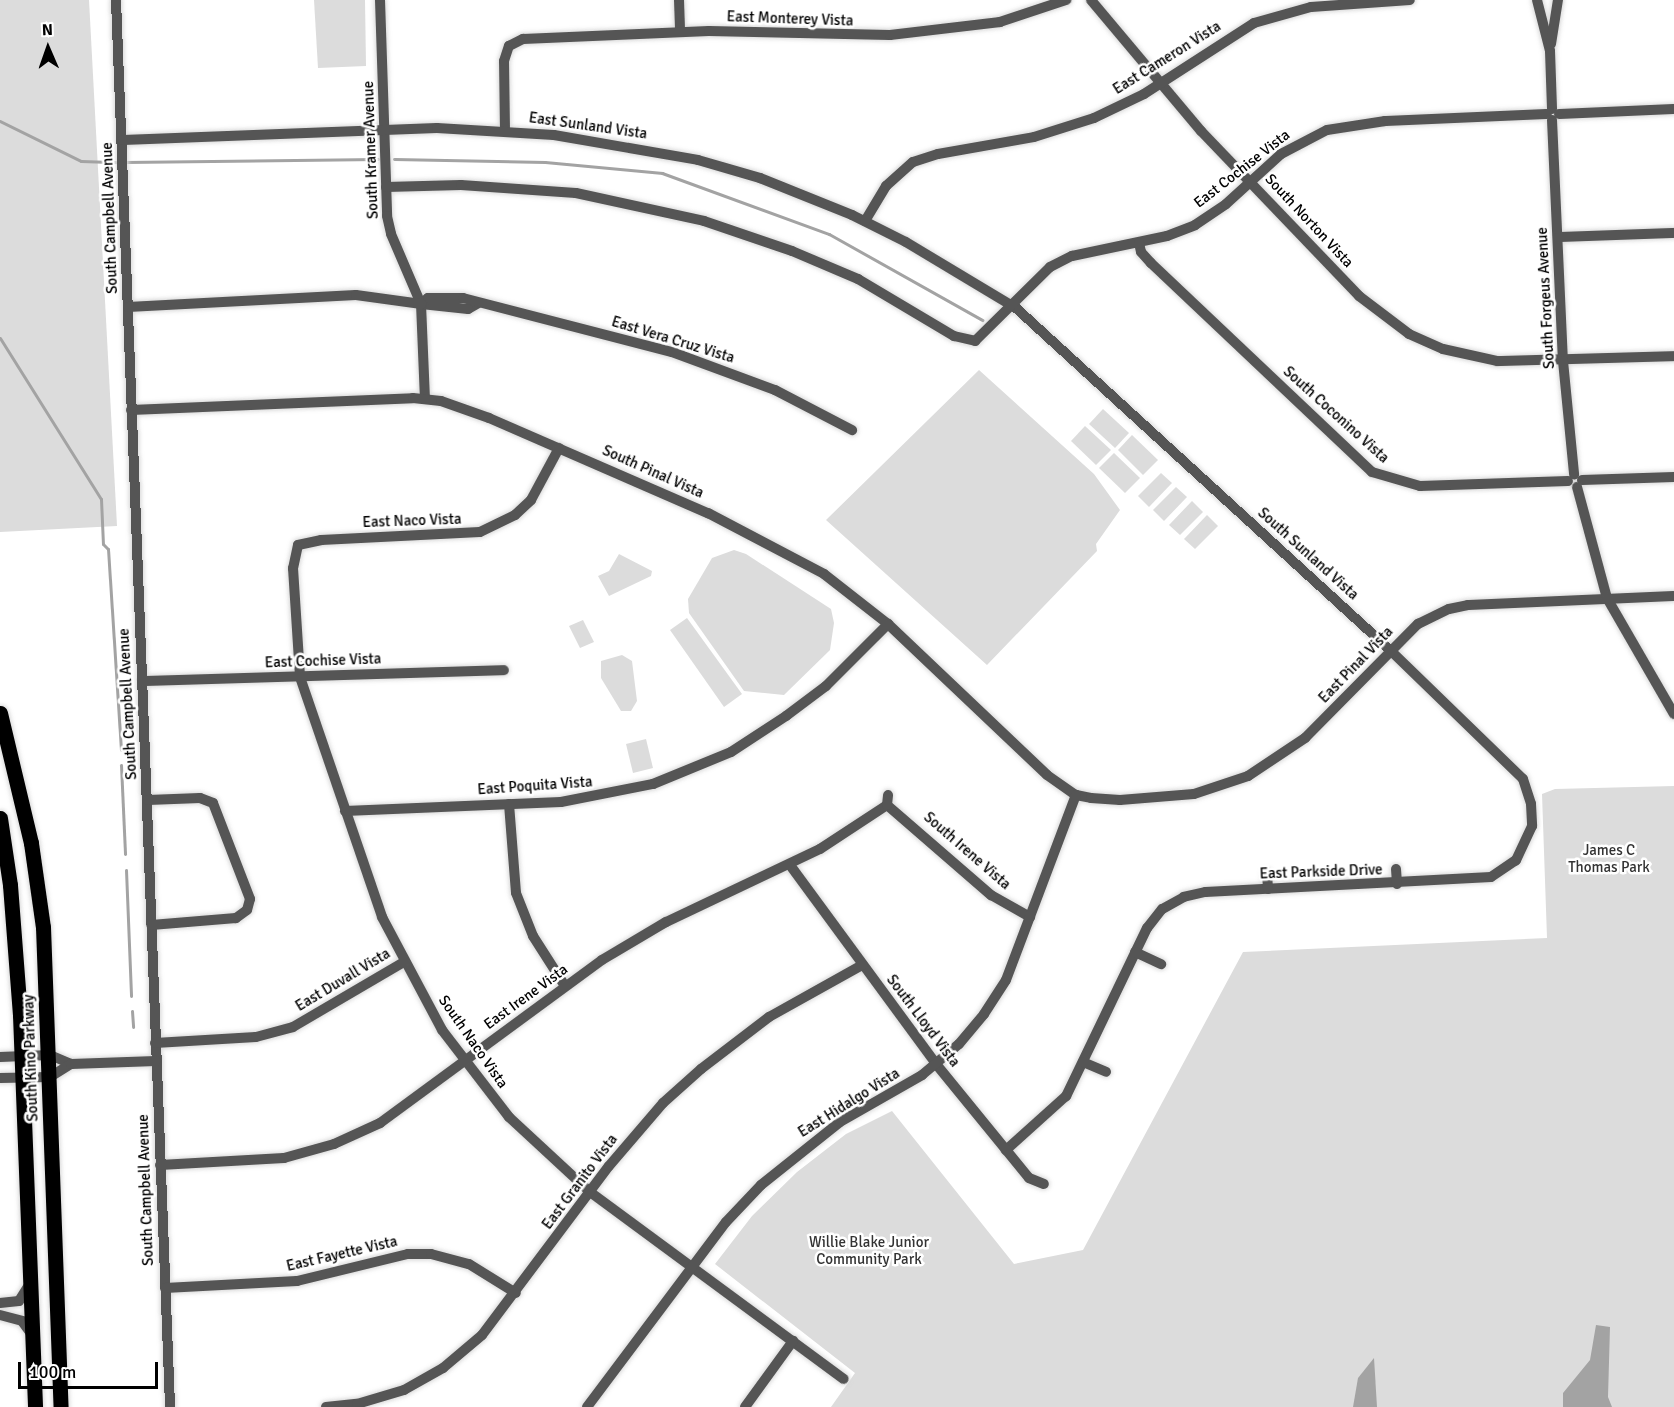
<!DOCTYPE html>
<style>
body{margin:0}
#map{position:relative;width:1674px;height:1407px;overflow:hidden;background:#fff;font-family:Signika,sans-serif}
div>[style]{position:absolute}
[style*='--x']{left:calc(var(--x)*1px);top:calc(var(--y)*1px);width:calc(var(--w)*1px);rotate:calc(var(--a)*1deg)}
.green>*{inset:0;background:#dcdcdc}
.water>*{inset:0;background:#a3a3a3}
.stream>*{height:3px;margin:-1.5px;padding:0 1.5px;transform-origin:1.5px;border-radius:1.5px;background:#a3a3a3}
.roads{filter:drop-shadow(0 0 2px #dbdbdb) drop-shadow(0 0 2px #dbdbdb)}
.street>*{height:10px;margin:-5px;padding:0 5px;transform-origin:5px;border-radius:5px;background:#555}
.primary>*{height:15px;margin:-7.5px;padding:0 7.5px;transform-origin:7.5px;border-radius:7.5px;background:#000}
span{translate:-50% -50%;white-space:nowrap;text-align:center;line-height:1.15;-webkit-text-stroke:5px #fff;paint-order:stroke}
.street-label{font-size:15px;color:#000}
.park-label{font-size:15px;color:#333}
.north{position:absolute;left:18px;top:18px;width:60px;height:60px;-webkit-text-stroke:4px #fff;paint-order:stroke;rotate:358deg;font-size:16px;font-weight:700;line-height:24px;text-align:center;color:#000}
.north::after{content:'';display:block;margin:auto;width:21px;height:27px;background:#000;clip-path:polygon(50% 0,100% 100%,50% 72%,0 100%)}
.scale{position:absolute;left:18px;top:1362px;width:140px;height:27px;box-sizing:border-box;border:3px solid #000;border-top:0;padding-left:8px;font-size:18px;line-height:21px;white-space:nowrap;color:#000;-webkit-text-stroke:4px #fff;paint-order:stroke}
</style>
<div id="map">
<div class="green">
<div style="clip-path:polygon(0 0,89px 0,117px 526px,0 532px)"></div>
<div style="clip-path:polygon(314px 0,365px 0,366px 66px,318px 68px)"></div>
<div style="clip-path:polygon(979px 370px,1094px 474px,1120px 510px,1096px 544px,1097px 551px,987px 665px,826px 520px)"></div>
<div style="clip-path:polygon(1103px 409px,1129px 433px,1115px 448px,1089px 424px)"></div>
<div style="clip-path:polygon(1085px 426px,1111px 450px,1096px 465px,1071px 441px)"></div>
<div style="clip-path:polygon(1132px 435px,1158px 460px,1143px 475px,1118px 450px)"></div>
<div style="clip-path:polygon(1114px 453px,1140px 478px,1125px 493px,1099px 468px)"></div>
<div style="clip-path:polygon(1161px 473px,1172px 483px,1149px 507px,1138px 496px)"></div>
<div style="clip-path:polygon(1176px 487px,1187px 497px,1164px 521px,1153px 510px)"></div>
<div style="clip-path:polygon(1192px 501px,1203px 512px,1180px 535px,1169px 525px)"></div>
<div style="clip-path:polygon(1207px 515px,1218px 526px,1195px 549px,1184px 539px)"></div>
<div style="clip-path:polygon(734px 550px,746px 554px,831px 609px,834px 623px,830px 650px,784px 695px,744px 691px,689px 613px,688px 599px,712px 558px)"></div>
<div style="clip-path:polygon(619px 554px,652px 571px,651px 576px,609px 596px,598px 576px,609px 571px)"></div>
<div style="clip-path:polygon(687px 618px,742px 694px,724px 707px,670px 630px)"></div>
<div style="clip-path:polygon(583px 620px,594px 642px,580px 648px,569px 626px)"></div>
<div style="clip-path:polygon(622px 655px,632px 661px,637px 701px,631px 711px,621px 711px,601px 678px,601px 661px)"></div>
<div style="clip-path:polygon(646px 739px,653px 768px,633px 773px,626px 744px)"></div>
<div style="clip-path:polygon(1674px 786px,1674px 1407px,831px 1407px,855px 1373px,715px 1264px,752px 1216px,797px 1172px,846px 1134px,892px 1111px,1014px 1264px,1083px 1250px,1243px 952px,1547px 938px,1542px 794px,1555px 789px)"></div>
</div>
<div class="water">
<div style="clip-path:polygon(1596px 1325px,1610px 1327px,1608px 1397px,1612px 1407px,1563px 1407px,1563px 1393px,1590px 1360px)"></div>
<div style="clip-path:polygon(1374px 1358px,1377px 1407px,1353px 1407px,1358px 1378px)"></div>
</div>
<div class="stream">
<div style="--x:0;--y:121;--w:90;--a:26.3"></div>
<div style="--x:81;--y:161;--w:37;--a:2"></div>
<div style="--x:394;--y:159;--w:151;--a:1.1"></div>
<div style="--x:545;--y:162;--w:118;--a:5.4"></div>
<div style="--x:662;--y:173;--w:178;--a:20.1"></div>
<div style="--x:829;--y:234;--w:176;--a:29.3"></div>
<div style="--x:125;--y:162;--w:253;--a:-0.7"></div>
<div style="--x:0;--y:338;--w:190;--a:57.9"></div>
<div style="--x:101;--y:499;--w:45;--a:87.5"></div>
<div style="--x:103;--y:544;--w:7;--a:45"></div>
<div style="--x:108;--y:549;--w:201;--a:86.3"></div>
<div style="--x:121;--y:765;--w:89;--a:87.4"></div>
<div style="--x:126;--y:870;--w:126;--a:87.7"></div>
<div style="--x:132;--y:1011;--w:16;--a:86"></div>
</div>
<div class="roads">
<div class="street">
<div style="--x:116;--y:0;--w:1408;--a:87.8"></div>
<div style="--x:380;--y:0;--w:216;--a:88.1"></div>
<div style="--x:387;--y:216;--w:18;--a:77"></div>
<div style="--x:391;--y:234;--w:76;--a:66.8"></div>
<div style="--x:421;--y:304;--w:95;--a:87.6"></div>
<div style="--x:679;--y:0;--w:31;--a:88"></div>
<div style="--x:1091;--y:0;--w:171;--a:50"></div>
<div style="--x:1201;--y:131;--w:228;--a:46.2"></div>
<div style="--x:1359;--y:296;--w:63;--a:37.2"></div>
<div style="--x:1409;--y:334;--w:37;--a:24"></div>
<div style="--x:1443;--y:349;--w:55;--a:12.5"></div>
<div style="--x:1497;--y:361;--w:177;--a:-1.6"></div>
<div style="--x:1537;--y:0;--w:53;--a:75.7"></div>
<div style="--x:1550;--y:51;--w:58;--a:88"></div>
<div style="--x:1551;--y:44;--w:45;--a:-81"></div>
<div style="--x:1559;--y:114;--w:115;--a:-2.5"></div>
<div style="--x:1552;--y:120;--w:241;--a:87.4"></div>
<div style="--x:1563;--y:361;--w:114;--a:84.4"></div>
<div style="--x:505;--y:131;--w:70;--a:-90.8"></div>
<div style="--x:504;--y:61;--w:16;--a:-72"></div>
<div style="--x:509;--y:46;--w:16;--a:-27"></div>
<div style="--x:523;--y:39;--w:186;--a:-2.5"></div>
<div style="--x:709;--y:31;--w:181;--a:1.3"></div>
<div style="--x:890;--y:35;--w:111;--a:-6.7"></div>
<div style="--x:1000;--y:22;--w:70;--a:-18.4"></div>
<div style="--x:123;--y:140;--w:314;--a:-2.2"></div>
<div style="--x:437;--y:128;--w:117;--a:3.4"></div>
<div style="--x:554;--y:135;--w:146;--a:9.8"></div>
<div style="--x:698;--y:160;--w:65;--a:16.2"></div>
<div style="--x:760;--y:178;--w:99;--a:21.9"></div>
<div style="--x:852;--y:215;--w:60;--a:26.6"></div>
<div style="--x:906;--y:242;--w:128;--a:31"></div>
<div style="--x:1016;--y:308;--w:507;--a:42.44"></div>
<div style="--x:1390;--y:650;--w:185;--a:44.1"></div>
<div style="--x:1523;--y:779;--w:26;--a:72"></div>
<div style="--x:1531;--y:804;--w:22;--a:87"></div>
<div style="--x:1532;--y:826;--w:38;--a:115"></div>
<div style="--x:1516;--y:860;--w:30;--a:146"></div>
<div style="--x:1491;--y:877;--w:286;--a:177"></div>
<div style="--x:1205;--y:892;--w:22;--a:167"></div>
<div style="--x:1184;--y:897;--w:25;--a:151"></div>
<div style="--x:1162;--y:909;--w:24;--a:128"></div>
<div style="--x:1147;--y:928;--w:187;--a:115.7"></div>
<div style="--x:1066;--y:1096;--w:81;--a:138"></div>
<div style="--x:386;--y:187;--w:75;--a:-1.5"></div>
<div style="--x:461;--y:185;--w:115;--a:4"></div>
<div style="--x:576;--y:193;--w:131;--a:12.3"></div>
<div style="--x:704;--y:221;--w:93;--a:18.8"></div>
<div style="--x:792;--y:251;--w:72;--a:23"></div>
<div style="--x:858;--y:279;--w:112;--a:30.7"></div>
<div style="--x:954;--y:336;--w:22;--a:13"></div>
<div style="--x:975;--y:341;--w:105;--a:-44.6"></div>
<div style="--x:1050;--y:267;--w:25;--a:-27"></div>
<div style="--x:1072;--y:256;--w:97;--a:-11.9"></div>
<div style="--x:1167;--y:236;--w:30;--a:-21"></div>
<div style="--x:1195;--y:225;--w:37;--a:-34"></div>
<div style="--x:1226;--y:204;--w:74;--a:-42.3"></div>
<div style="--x:1281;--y:154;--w:52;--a:-27.6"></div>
<div style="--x:1327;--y:130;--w:59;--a:-8.8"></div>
<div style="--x:1385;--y:121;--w:162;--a:-2.5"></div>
<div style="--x:865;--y:221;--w:41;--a:-59"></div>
<div style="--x:886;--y:186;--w:36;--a:-42"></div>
<div style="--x:913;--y:162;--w:26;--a:-18"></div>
<div style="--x:938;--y:154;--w:97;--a:-10"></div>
<div style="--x:1034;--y:137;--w:63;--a:-17.6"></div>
<div style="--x:1094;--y:118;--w:55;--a:-25.6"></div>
<div style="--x:1144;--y:94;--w:131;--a:-32.8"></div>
<div style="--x:1254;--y:23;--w:59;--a:-15.7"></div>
<div style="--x:1311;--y:7;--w:99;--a:-4"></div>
<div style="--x:1558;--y:237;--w:116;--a:-2"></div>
<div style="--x:1139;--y:243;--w:9;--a:77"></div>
<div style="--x:1141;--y:252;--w:15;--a:48"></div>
<div style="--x:1151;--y:263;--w:304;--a:43.4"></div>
<div style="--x:1372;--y:472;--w:50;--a:16.3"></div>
<div style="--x:1420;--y:486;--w:148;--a:-1.9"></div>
<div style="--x:477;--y:304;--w:10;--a:151"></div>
<div style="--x:468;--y:309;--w:47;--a:-173.9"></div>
<div style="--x:421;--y:304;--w:9;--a:-41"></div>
<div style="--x:428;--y:298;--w:35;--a:0"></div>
<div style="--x:463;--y:298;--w:216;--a:14.5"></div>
<div style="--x:672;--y:352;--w:110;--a:20.3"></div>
<div style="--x:775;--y:390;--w:87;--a:27.5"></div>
<div style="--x:128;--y:307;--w:228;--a:-3"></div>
<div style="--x:356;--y:295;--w:66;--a:7.9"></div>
<div style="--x:131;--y:410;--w:282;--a:-2.4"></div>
<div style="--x:413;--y:398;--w:28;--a:6"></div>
<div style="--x:441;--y:401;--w:51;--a:19.5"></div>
<div style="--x:489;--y:418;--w:239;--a:23.5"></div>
<div style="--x:708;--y:513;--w:131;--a:27.7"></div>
<div style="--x:824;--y:574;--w:81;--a:38"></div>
<div style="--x:888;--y:624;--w:219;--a:43.5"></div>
<div style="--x:1047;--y:775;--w:35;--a:35"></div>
<div style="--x:1076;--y:795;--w:15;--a:11"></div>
<div style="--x:1091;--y:798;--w:29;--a:4"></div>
<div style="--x:1120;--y:800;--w:74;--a:-4.6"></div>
<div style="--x:1194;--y:794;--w:57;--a:-18.4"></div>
<div style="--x:1248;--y:776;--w:69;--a:-33.7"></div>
<div style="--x:1305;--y:738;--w:161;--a:-45.3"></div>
<div style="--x:1418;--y:624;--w:34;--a:-26"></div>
<div style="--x:1449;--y:609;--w:19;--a:-12"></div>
<div style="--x:1468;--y:605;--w:206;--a:-2.5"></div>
<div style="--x:1582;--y:480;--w:92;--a:-1.9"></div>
<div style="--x:1577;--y:487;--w:115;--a:74.9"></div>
<div style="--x:1607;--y:598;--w:134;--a:60"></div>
<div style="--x:298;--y:545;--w:24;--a:102"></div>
<div style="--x:293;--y:568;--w:109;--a:86.3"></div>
<div style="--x:300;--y:677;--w:254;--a:71.1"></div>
<div style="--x:382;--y:917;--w:128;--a:62"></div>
<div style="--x:442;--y:1030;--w:110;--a:52.4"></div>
<div style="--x:509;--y:1117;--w:110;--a:42.8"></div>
<div style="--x:590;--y:1192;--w:315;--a:36.4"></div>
<div style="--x:298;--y:545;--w:24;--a:-12"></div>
<div style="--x:321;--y:540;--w:159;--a:-2.9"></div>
<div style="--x:480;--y:532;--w:39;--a:-26"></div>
<div style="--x:515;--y:515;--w:22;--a:-43"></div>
<div style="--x:531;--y:500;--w:59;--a:-61.7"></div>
<div style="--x:142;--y:681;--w:362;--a:-1.7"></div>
<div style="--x:148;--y:800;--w:52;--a:-2.2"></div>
<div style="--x:200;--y:798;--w:14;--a:21"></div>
<div style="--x:213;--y:803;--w:103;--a:68.9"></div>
<div style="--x:250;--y:899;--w:11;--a:105"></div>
<div style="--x:247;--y:910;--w:14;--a:144"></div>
<div style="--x:236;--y:918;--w:85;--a:175.3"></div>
<div style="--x:509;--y:804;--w:89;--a:85.5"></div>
<div style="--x:516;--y:893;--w:46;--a:68.4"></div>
<div style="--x:533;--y:936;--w:59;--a:57.4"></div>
<div style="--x:887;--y:805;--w:138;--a:40.9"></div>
<div style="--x:991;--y:895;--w:45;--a:29.4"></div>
<div style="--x:345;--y:811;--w:216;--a:-2.4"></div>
<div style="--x:561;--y:802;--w:94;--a:-11.1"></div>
<div style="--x:653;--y:784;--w:84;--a:-22.3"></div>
<div style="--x:731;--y:752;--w:66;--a:-33.2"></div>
<div style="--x:786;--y:716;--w:50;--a:-36.9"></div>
<div style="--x:826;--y:686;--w:88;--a:-45"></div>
<div style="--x:790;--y:865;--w:247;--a:53.7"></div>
<div style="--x:936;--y:1064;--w:147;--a:50.8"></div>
<div style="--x:1029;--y:1178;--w:16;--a:22"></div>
<div style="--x:1396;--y:869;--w:15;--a:86"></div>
<div style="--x:1267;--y:874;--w:15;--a:86"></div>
<div style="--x:1135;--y:952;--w:29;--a:25"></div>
<div style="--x:155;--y:1043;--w:101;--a:-3.4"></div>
<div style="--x:256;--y:1037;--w:38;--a:-15"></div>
<div style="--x:293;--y:1027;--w:129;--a:-30.4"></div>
<div style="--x:0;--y:1057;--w:50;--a:-2.3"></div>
<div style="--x:50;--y:1055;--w:23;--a:23"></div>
<div style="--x:1083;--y:1062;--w:25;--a:23"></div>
<div style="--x:0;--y:1078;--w:50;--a:-1.1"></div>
<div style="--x:50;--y:1077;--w:25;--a:-32"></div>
<div style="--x:71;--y:1064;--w:85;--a:-2"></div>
<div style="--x:160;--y:1165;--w:124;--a:-3.2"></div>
<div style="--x:284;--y:1158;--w:52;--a:-15.6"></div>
<div style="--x:334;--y:1144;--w:51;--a:-24.5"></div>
<div style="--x:380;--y:1123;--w:275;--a:-36.3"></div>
<div style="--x:602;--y:960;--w:74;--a:-30.7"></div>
<div style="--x:666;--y:922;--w:170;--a:-25.4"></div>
<div style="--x:820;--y:849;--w:80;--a:-33.3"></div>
<div style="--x:887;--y:805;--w:10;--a:-84"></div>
<div style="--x:165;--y:1288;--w:132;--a:-3"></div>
<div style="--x:297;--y:1281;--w:114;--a:-13.7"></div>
<div style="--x:408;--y:1254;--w:23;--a:0"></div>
<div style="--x:431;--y:1254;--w:39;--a:15"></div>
<div style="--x:469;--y:1264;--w:55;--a:31.7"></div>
<div style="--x:0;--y:1303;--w:19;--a:-6"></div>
<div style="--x:19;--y:1301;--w:19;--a:-58"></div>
<div style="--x:0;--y:1315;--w:23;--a:15"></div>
<div style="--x:22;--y:1321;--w:17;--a:54"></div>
<div style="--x:326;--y:1407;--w:31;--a:-6"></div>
<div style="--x:357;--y:1404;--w:49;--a:-16.6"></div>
<div style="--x:404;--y:1390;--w:45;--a:-29.4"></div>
<div style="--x:443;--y:1368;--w:51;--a:-40.2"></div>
<div style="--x:482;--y:1335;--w:211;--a:-53.1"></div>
<div style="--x:609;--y:1166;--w:83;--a:-49.4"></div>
<div style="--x:663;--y:1103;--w:51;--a:-41.8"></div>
<div style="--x:701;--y:1069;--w:86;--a:-37.4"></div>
<div style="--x:769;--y:1017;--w:107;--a:-29.2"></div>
<div style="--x:587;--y:1407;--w:231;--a:-53.1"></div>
<div style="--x:726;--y:1222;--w:51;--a:-46.6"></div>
<div style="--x:761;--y:1185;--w:101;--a:-38.6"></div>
<div style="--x:840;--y:1122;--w:95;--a:-29.8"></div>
<div style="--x:922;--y:1075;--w:48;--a:-40"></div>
<div style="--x:959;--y:1044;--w:39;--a:-50"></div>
<div style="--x:984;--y:1014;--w:40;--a:-57.1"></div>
<div style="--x:1006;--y:980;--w:198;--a:-69.3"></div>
<div style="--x:745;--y:1407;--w:82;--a:-54"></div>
</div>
<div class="primary">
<div style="--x:0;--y:713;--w:134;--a:76.6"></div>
<div style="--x:31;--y:843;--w:85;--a:81.9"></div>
<div style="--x:43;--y:927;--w:480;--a:87.9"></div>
<div style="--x:0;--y:818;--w:68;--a:81.5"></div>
<div style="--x:10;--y:885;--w:130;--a:85.6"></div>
<div style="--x:20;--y:1015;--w:392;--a:87.8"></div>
</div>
</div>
<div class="street-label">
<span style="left:790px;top:19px;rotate:2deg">East Monterey Vista</span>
<span style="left:1167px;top:58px;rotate:-32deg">East Cameron Vista</span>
<span style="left:588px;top:126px;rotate:8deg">East Sunland Vista</span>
<span style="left:371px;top:150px;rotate:-92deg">South Kramer Avenue</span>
<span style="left:1242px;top:169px;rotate:-38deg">East Cochise Vista</span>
<span style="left:110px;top:218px;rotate:-92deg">South Campbell Avenue</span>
<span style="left:1309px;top:221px;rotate:47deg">South Norton Vista</span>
<span style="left:1546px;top:298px;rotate:-93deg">South Forgeus Avenue</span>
<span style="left:673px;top:340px;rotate:17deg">East Vera Cruz Vista</span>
<span style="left:1336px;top:415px;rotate:42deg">South Coconino Vista</span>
<span style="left:653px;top:472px;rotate:24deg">South Pinal Vista</span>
<span style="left:412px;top:521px;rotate:-2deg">East Naco Vista</span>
<span style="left:1308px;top:554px;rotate:42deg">South Sunland Vista</span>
<span style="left:323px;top:661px;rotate:-2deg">East Cochise Vista</span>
<span style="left:1356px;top:665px;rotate:-46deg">East Pinal Vista</span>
<span style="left:128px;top:704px;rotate:-93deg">South Campbell Avenue</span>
<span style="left:535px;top:786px;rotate:-4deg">East Poquita Vista</span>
<span style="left:967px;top:851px;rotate:41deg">South Irene Vista</span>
<span style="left:1321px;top:872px;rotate:-2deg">East Parkside Drive</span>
<span style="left:343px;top:980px;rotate:-31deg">East Duvall Vista</span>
<span style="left:526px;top:997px;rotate:-36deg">East Irene Vista</span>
<span style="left:923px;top:1021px;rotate:53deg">South Lloyd Vista</span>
<span style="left:473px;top:1042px;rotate:55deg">South Naco Vista</span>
<span style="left:31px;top:1058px;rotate:-92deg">South Kino Parkway</span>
<span style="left:849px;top:1103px;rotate:-32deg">East Hidalgo Vista</span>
<span style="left:580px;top:1182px;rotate:-53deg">East Granito Vista</span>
<span style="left:146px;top:1190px;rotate:-92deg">South Campbell Avenue</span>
<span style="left:342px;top:1254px;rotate:-13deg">East Fayette Vista</span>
</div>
<div class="park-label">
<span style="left:1609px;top:859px">James C<br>Thomas Park</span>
<span style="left:869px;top:1251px">Willie Blake Junior<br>Community Park</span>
</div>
<div class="north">N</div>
<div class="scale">100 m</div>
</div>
